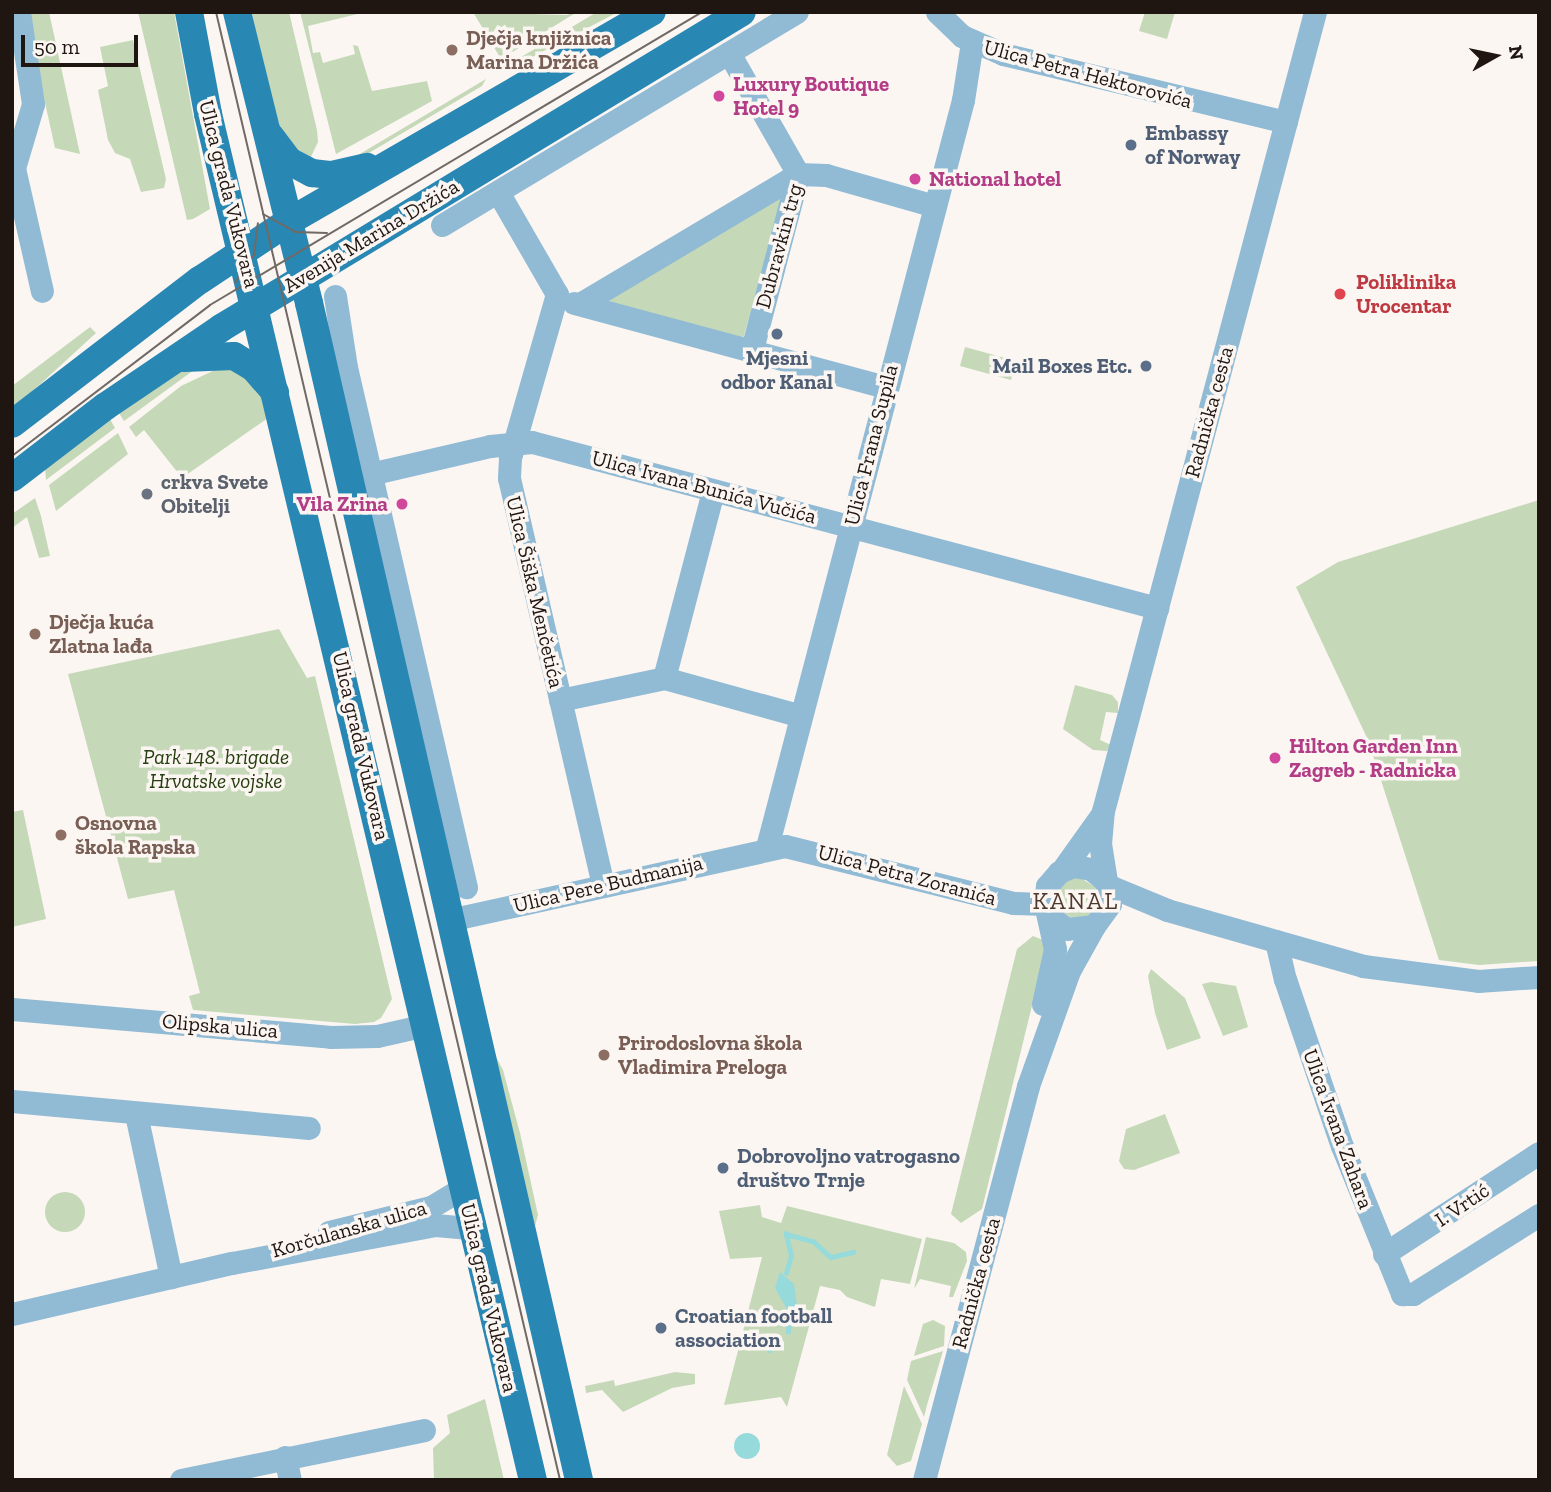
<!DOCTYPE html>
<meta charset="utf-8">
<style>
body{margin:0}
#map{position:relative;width:1551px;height:1492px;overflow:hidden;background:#fcf6f3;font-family:"Zilla Slab",serif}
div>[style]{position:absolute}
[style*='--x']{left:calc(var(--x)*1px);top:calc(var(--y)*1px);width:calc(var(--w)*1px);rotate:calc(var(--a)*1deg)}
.green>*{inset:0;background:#c5d9b8}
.round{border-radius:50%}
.water>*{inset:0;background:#96dadb}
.stream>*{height:4.5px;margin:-2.25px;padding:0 2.25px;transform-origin:2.25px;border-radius:2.25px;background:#96dadb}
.minor>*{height:23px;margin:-11.5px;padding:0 11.5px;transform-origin:11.5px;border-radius:11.5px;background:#91bbd4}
.major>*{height:28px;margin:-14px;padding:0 14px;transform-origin:14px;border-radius:14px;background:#2987b4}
.tram>*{height:2px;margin:-1px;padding:0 1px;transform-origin:1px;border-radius:1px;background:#716964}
.dots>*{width:19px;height:19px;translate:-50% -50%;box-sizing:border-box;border:4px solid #fcf6f3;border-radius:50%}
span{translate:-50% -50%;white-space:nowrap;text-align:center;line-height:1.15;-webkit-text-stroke:7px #fcf6f3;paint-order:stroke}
.education-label{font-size:21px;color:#785e54;font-weight:700}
.left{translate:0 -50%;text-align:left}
.street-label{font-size:21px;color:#201611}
.hotel-label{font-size:21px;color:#b23c85;font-weight:700}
.right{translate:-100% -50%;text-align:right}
.service-label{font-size:21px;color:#4e5e75;font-weight:700}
.health-label{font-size:21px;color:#be3a42;font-weight:700}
.worship-label{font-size:21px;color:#5b616d;font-weight:700}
.park-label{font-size:21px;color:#263e0f;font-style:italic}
.quarter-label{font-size:24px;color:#4f392d;letter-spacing:2px}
.frame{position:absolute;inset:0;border:14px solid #201611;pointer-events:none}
.north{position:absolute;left:1460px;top:21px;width:70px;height:70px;-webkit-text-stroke:5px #fcf6f3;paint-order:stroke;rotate:81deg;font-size:19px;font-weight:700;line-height:28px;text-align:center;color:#201611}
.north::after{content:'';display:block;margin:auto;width:24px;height:32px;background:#201611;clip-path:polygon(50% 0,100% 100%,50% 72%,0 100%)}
.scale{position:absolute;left:21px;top:35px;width:117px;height:32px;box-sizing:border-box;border:4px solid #201611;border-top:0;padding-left:9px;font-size:21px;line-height:24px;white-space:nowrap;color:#201611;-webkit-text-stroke:5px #fcf6f3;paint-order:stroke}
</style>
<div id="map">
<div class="green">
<div style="clip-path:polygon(25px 12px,49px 12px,80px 154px,55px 148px)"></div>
<div style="clip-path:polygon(138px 12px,174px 12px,210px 209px,193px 219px,187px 220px)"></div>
<div style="clip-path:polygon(250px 12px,289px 12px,317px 130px,318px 142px,308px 163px,285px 148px)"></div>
<div style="clip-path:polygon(300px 12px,366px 12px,308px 26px,313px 53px,320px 52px,323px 63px,355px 54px,353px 45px,358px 46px,372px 91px,427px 81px,432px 101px,336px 154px)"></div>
<div style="clip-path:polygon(473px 12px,566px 15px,577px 12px,501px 59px)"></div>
<div style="clip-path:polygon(597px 12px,618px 12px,521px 63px,511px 63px)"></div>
<div style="clip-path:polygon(1145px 12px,1175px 12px,1167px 39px,1139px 31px)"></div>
<div style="clip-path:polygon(133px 40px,166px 179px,164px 188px,141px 192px,130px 159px,115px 153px,108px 140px,98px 90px,108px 86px,100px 47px)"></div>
<div style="clip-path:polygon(486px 79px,482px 86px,347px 166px,353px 158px)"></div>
<div style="clip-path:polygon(776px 194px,783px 196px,743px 339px,612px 303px,607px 297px)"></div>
<div style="clip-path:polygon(90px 327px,96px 333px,12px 410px,12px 386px)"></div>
<div style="clip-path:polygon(965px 347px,1016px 361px,1011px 380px,960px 366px)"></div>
<div style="clip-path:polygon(188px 364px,194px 370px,124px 421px,119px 413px)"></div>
<div style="clip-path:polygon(219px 368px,234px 368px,261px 394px,268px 418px,182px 478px,144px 430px,136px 437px,129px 427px,181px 386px)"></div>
<div style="clip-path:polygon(110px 419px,115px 428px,46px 480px,45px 467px)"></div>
<div style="clip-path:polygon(118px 433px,128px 454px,56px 511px,49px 485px)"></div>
<div style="clip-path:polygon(35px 498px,41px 516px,50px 556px,39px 558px,27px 517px,12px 528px,12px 514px)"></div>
<div style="clip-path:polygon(1539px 500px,1539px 961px,1479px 965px,1439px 960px,1368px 740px,1296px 587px,1338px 562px)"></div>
<div style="clip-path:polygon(279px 629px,307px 678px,315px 676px,392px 999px,381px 1018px,374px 1022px,355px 1024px,193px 1010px,189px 996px,200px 993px,174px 890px,128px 899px,68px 674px)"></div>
<div style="clip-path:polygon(1075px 685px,1112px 695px,1118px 702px,1118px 713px,1106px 712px,1100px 740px,1111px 745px,1107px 751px,1093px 750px,1063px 729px)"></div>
<div style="clip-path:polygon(23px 810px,46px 919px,12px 927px,12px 812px)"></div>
<div style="clip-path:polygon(1079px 877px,1097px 888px,1099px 901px,1087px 917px,1074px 919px,1062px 912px,1058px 892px,1066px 881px)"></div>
<div style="clip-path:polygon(1033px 936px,1043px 940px,1046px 949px,982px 1209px,961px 1223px,951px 1214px,1017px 949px)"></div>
<div style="clip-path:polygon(1151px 969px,1185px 998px,1201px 1038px,1167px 1050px,1155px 1013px,1148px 976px)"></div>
<div style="clip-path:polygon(1211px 982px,1236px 986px,1248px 1027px,1223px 1036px,1202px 984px)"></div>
<div style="clip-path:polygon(495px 1055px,503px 1070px,520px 1133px,538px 1215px,535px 1226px)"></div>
<div style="clip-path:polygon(1165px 1114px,1180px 1153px,1134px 1170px,1124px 1169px,1119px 1161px,1126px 1129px)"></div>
<div class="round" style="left:45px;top:1192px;width:40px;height:40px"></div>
<div style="clip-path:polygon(760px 1205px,762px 1217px,781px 1223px,787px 1206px,922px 1239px,910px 1284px,881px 1279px,875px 1307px,847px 1297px,840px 1290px,820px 1286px,787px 1407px,781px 1397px,724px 1405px,762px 1257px,730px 1259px,719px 1211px)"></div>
<div style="clip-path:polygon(926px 1237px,954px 1243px,966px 1252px,967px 1261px,953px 1297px,949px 1297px,951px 1286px,920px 1279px,914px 1289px)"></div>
<div style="clip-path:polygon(933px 1320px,945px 1326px,944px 1346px,914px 1356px,923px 1324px)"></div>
<div style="clip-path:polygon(943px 1351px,927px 1405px,924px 1417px,907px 1380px,911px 1361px)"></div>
<div style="clip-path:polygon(675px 1372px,695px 1374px,695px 1384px,672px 1388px,623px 1412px,602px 1390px,586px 1393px,585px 1386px,614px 1380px,615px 1386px)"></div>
<div style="clip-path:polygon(904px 1386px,922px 1424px,911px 1461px,897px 1466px,887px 1455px)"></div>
<div style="clip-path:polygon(485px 1399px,504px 1480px,434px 1480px,433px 1448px,450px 1433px,447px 1415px)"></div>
</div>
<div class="water">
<div style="clip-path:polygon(780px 1272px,794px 1284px,797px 1306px,789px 1313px,775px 1288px)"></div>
<div class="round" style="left:734px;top:1433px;width:26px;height:26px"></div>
</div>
<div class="stream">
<div style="--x:786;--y:1273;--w:18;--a:-74"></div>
<div style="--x:791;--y:1256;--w:23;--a:-103"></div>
<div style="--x:786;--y:1234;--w:28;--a:15"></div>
<div style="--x:813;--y:1241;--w:24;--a:42"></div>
<div style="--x:831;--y:1257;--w:23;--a:-13"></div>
<div style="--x:788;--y:1332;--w:19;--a:-87"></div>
<div style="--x:769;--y:1350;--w:14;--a:-60"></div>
</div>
<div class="minor">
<div style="--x:19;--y:12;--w:93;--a:81.3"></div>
<div style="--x:33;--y:104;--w:67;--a:106.5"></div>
<div style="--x:14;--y:168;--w:126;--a:77.2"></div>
<div style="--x:937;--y:12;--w:35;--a:44"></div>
<div style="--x:962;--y:36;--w:45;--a:23.7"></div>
<div style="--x:1003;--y:54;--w:291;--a:13.5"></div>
<div style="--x:729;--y:53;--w:139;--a:60.3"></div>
<div style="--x:798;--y:174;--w:181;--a:104.7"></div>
<div style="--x:498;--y:192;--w:118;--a:60"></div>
<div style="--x:557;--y:294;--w:171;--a:106"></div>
<div style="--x:510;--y:458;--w:20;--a:93"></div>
<div style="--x:509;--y:478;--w:418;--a:77"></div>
<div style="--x:442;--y:225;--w:414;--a:-31"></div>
<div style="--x:335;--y:296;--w:72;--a:81.2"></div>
<div style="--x:346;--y:367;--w:534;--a:77.01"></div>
<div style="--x:574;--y:303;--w:322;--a:15.1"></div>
<div style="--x:580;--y:304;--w:254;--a:-30.8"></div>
<div style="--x:798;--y:174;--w:28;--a:2"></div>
<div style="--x:826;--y:175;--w:113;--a:15.9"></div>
<div style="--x:370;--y:474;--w:123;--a:-13.1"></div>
<div style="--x:490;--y:446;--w:42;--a:-5.4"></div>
<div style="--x:532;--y:442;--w:647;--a:14.87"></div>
<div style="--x:664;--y:678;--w:193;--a:-75.3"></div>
<div style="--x:560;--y:700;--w:106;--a:-11.9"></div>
<div style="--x:664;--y:678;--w:142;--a:15.5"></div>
<div style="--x:767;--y:847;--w:772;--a:-75.3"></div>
<div style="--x:963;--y:100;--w:59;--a:-81.2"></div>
<div style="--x:1063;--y:869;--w:64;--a:-54.6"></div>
<div style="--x:1106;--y:881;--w:37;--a:-99"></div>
<div style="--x:1100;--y:844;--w:33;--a:-85"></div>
<div style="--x:1103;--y:811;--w:827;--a:-75.14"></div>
<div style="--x:1107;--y:885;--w:65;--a:22.6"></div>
<div style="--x:1167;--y:910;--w:204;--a:15.9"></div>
<div style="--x:1363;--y:966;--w:116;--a:7.4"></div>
<div style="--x:1478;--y:981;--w:61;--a:-3.8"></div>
<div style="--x:449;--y:920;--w:344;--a:-12.4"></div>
<div style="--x:785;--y:846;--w:235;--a:14"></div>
<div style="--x:1013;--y:903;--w:32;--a:2"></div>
<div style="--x:1276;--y:941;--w:39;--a:77"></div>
<div style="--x:1285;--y:979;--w:176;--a:71.2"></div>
<div style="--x:1342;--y:1146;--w:160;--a:67.9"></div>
<div style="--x:1402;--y:1294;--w:11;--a:0"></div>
<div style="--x:1413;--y:1294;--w:149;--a:-32.1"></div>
<div style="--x:1043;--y:1004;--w:56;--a:-77.7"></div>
<div style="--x:1055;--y:949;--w:46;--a:-102.5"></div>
<div style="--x:1045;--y:904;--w:18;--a:-84"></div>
<div style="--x:1047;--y:886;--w:18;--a:-49"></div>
<div style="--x:1059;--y:872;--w:15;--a:-23"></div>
<div style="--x:1073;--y:866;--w:18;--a:9"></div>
<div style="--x:1091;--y:869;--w:19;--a:39"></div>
<div style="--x:1106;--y:881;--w:23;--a:80"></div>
<div style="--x:1110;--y:904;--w:27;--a:126"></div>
<div style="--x:1094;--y:926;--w:27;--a:174"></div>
<div style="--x:1067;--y:929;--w:19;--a:-145"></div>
<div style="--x:12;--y:1009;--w:320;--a:5"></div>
<div style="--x:331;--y:1037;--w:46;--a:-1.2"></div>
<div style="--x:377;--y:1036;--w:50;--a:-12.7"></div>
<div style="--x:12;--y:1101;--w:298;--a:5.2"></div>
<div style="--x:136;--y:1114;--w:167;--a:77.9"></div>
<div style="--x:329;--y:1232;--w:105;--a:-13.8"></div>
<div style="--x:431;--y:1207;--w:37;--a:-31"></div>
<div style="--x:1384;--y:1254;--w:185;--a:-33.1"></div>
<div style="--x:12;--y:1314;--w:226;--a:-13.1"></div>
<div style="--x:232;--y:1263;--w:207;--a:-10.6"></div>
<div style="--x:435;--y:1225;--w:37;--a:5"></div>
<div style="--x:285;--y:1457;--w:24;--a:78"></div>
<div style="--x:181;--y:1480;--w:248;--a:-11.6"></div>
<div style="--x:924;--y:1480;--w:407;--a:-75.2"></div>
<div style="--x:1028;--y:1086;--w:122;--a:-70.4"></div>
<div style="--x:1069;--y:971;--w:51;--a:-60.9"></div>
</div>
<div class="major">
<div style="--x:189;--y:12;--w:104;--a:79.4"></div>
<div style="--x:208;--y:114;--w:1404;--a:76.62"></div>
<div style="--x:237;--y:12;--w:300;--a:76.1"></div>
<div style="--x:309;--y:303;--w:1208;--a:77.08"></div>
<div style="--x:270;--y:136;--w:31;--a:53"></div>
<div style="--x:289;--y:161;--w:26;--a:28"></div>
<div style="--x:312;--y:173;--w:20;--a:6"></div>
<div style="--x:332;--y:175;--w:36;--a:-13"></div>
<div style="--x:184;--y:358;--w:50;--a:-2.3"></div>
<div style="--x:234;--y:356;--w:23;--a:31"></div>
<div style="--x:254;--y:368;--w:32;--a:49"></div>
<div style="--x:12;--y:424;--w:237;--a:-37.5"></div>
<div style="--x:200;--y:280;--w:105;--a:-33.4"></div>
<div style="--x:288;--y:222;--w:420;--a:-30"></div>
<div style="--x:12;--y:478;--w:118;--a:-37.5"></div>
<div style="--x:106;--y:406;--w:139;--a:-34.1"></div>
<div style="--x:221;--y:328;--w:609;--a:-31.24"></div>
</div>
<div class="tram">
<div style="--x:216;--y:12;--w:1508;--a:76.81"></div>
<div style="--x:263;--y:214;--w:38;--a:29"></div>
<div style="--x:296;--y:232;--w:31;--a:2"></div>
<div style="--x:235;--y:283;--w:34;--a:-56"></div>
<div style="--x:254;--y:255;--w:32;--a:-83"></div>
<div style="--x:12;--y:456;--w:249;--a:-37.3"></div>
<div style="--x:210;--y:305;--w:573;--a:-30.78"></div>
</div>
<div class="dots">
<div style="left:452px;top:50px;background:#8d6e63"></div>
<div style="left:719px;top:96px;background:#d1479c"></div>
<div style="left:1131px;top:145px;background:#5c6f8a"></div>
<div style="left:915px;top:179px;background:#d1479c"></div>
<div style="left:1340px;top:294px;background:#e0444e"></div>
<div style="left:777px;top:334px;background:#5c6f8a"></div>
<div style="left:1146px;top:366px;background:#5c6f8a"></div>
<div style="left:147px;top:494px;background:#6b7280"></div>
<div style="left:402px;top:504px;background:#d1479c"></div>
<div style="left:35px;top:634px;background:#8d6e63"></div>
<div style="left:1275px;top:758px;background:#d1479c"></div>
<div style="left:61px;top:835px;background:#8d6e63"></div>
<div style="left:604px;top:1055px;background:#8d6e63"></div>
<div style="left:723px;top:1168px;background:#5c6f8a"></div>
<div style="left:661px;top:1328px;background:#5c6f8a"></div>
</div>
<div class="education-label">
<span class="left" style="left:466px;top:50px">Dječja knjižnica<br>Marina Držića</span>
<span class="left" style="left:49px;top:634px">Dječja kuća<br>Zlatna lađa</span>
<span class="left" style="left:75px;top:835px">Osnovna<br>škola Rapska</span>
<span class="left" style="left:618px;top:1055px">Prirodoslovna škola<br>Vladimira Preloga</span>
</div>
<div class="street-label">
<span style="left:1088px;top:74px;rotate:15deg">Ulica Petra Hektorovića</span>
<span style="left:229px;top:194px;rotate:76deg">Ulica grada Vukovara</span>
<span style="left:371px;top:236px;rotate:-31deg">Avenija Marina Držića</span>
<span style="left:779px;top:246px;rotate:-75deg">Dubravkin trg</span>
<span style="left:1209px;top:412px;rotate:-75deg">Radnička cesta</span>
<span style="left:871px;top:445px;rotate:-76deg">Ulica Frana Supila</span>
<span style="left:704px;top:487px;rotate:15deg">Ulica Ivana Bunića Vučića</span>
<span style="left:535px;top:592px;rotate:77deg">Ulica Šiška Menčetića</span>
<span style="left:361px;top:746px;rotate:77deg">Ulica grada Vukovara</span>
<span style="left:907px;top:875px;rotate:15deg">Ulica Petra Zoranića</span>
<span style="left:608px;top:884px;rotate:-13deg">Ulica Pere Budmanija</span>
<span style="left:220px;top:1026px;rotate:5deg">Olipska ulica</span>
<span style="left:1338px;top:1129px;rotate:70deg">Ulica Ivana Zahara</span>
<span style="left:1462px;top:1205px;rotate:-34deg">I. Vrtić</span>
<span style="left:349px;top:1229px;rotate:-16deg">Korčulanska ulica</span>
<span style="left:976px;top:1283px;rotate:-75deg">Radnička cesta</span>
<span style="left:489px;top:1298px;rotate:77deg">Ulica grada Vukovara</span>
</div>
<div class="hotel-label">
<span class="left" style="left:733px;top:96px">Luxury Boutique<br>Hotel 9</span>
<span class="left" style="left:929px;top:179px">National hotel</span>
<span class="right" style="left:388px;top:504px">Vila Zrina</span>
<span class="left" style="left:1289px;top:758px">Hilton Garden Inn<br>Zagreb - Radnicka</span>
</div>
<div class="service-label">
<span class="left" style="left:1145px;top:145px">Embassy<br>of Norway</span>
<span style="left:777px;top:370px">Mjesni<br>odbor Kanal</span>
<span class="right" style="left:1132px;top:366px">Mail Boxes Etc.</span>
<span class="left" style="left:737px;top:1168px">Dobrovoljno vatrogasno<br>društvo Trnje</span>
<span class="left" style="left:675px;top:1328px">Croatian football<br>association</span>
</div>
<div class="health-label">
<span class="left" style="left:1356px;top:294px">Poliklinika<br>Urocentar</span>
</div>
<div class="worship-label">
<span class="left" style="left:161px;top:494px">crkva Svete<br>Obitelji</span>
</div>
<div class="park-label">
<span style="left:216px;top:769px">Park 148. brigade<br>Hrvatske vojske</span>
</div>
<div class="quarter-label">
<span style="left:1076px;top:901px">KANAL</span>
</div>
<div class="frame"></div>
<div class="north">N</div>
<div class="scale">50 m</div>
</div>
